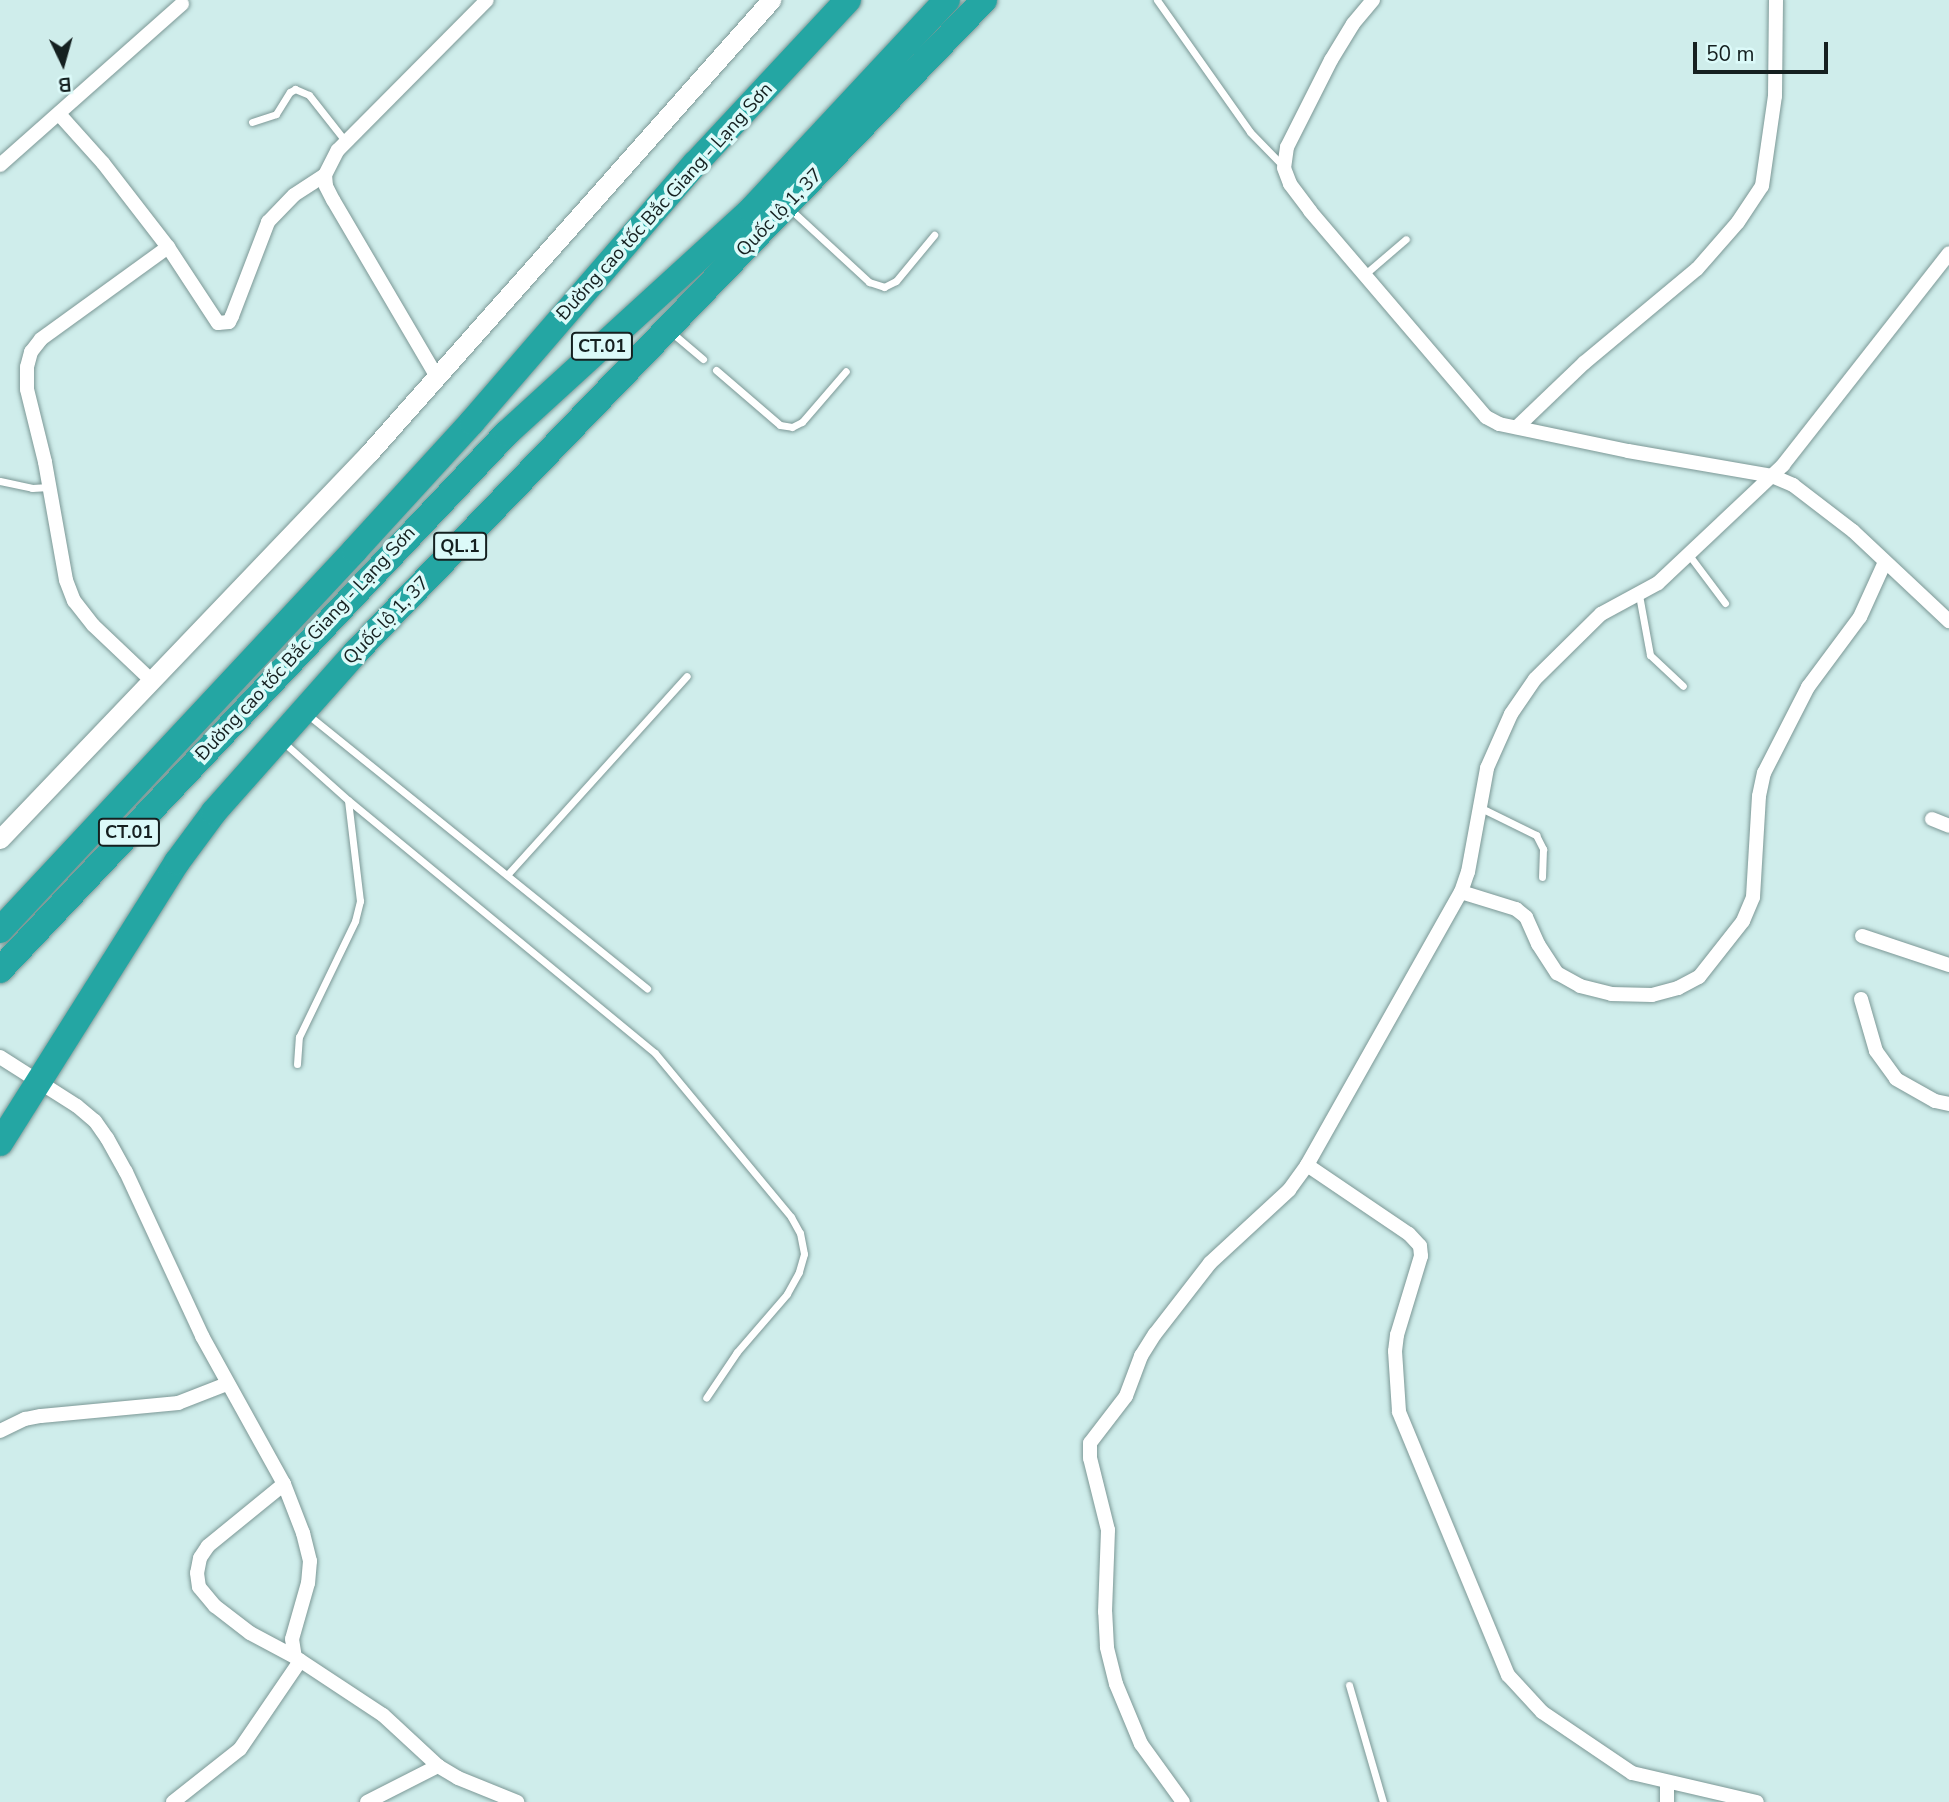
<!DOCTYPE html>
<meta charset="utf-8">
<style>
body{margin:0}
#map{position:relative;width:1949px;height:1802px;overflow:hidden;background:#cfedeb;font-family:"Nunito Sans",sans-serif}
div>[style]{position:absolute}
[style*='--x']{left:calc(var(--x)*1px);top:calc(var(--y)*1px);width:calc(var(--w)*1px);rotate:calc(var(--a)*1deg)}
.roads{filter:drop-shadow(0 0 2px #7c9896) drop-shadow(0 0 2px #7c9896)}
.lane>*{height:7px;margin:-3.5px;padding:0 3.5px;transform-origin:3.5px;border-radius:3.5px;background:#fff}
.street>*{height:14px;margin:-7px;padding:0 7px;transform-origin:7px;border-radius:7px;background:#fff}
.secondary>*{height:19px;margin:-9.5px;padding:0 9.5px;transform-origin:9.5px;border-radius:9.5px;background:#fff}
.highway>*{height:26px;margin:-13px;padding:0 13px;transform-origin:13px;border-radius:13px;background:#24a6a3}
span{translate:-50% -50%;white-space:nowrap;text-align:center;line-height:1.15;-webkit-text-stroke:7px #dcfaf9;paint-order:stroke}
.shield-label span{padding:2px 5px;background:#dcfaf9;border:2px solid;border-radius:5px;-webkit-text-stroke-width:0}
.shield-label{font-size:18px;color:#152020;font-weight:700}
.street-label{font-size:19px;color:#152020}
.north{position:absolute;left:28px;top:28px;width:70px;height:70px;-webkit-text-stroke:5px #dcfaf9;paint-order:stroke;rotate:175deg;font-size:19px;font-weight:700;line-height:28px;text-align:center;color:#152020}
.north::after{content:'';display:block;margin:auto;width:24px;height:32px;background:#152020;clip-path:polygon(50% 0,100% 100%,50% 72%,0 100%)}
.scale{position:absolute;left:1693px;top:42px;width:135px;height:32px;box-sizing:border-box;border:4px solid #152020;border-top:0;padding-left:9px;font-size:21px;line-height:24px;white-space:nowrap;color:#152020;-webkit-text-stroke:5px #dcfaf9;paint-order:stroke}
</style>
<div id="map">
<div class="roads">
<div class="lane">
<div style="--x:1157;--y:0;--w:161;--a:54.8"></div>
<div style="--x:1250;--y:132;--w:49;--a:45.8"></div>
<div style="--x:252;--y:122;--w:25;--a:-18"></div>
<div style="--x:276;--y:114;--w:26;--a:-58"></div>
<div style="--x:290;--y:92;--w:6;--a:-31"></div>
<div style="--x:295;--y:89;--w:15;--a:23"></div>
<div style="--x:309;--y:95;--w:60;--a:51.8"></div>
<div style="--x:790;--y:209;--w:108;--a:42.7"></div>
<div style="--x:869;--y:282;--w:16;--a:18"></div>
<div style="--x:884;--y:287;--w:13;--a:-27"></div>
<div style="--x:896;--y:281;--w:60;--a:-50.4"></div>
<div style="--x:1364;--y:275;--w:55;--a:-40.6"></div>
<div style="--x:671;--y:332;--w:42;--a:40.2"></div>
<div style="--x:716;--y:370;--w:84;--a:40.7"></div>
<div style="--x:780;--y:425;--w:12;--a:9"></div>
<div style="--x:792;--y:427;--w:11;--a:-27"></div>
<div style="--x:802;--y:422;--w:67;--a:-49.2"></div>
<div style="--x:0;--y:481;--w:33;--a:12"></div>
<div style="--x:32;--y:488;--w:17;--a:-3"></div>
<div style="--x:1689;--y:555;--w:60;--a:53.1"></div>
<div style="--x:1639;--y:595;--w:61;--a:79.6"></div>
<div style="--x:1650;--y:655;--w:45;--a:43.2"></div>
<div style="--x:307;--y:714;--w:437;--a:38.9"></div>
<div style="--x:282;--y:741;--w:89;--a:41.8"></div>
<div style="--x:348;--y:800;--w:398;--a:39.5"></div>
<div style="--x:655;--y:1053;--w:213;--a:50.3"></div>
<div style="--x:791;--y:1217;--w:18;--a:61"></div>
<div style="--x:800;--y:1233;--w:21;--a:79"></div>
<div style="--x:804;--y:1254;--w:19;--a:106"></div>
<div style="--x:799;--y:1272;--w:25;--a:119"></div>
<div style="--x:787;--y:1294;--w:77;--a:130.8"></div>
<div style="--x:737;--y:1352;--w:55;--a:124"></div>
<div style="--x:1479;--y:807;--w:64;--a:26.2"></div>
<div style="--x:1536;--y:835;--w:16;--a:63"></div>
<div style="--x:1543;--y:849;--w:28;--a:92"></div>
<div style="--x:507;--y:875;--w:268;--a:-47.9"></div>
<div style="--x:297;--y:1064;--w:27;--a:-86"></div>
<div style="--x:299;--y:1037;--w:129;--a:-64.2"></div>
<div style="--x:355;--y:921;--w:21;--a:-76"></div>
<div style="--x:360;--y:901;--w:101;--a:-96.8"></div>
<div style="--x:1349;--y:1685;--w:122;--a:73.8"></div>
</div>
<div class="street">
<div style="--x:1373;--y:0;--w:31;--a:130"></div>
<div style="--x:1353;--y:24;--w:42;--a:121.4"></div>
<div style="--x:1331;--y:60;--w:97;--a:116.8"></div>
<div style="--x:1287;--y:147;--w:21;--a:98"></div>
<div style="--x:1284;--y:168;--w:17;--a:69"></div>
<div style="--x:1290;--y:184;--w:34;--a:53"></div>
<div style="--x:1310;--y:211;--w:271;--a:49.5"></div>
<div style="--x:1486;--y:417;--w:15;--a:28"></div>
<div style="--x:1499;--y:424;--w:132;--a:11.8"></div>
<div style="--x:1628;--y:451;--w:146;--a:9.8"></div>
<div style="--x:1772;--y:476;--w:23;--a:23"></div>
<div style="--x:1793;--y:485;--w:76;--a:37.5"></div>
<div style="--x:1853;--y:531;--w:132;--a:43.2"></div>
<div style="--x:59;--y:114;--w:66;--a:48.1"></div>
<div style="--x:103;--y:163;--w:106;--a:52.3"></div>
<div style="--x:168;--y:247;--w:91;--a:56.7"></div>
<div style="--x:218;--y:323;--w:11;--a:-5"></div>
<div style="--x:229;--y:322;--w:7;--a:-63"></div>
<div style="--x:232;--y:316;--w:101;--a:-69"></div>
<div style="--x:268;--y:222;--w:37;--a:-46"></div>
<div style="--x:294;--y:195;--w:37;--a:-33"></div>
<div style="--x:0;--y:165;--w:243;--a:-41.5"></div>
<div style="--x:437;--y:377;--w:205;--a:-120.4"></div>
<div style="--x:333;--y:200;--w:16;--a:-117"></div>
<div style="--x:326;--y:186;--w:11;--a:-95"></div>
<div style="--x:325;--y:175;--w:28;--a:-63"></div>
<div style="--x:338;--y:150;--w:211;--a:-45.2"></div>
<div style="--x:1517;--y:427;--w:93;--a:-43.7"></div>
<div style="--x:1584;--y:363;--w:147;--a:-39.8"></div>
<div style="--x:1697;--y:269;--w:62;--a:-48.9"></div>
<div style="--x:1738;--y:222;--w:43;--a:-56.3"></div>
<div style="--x:1762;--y:186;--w:91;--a:-81.8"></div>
<div style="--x:1775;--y:96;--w:96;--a:-89.4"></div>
<div style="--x:152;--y:681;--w:81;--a:-136.5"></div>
<div style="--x:93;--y:625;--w:31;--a:-128"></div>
<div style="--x:74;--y:601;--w:22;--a:-111"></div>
<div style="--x:66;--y:580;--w:120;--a:-100.1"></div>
<div style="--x:45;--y:462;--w:75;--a:-103.9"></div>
<div style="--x:27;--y:389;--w:22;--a:-90"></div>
<div style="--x:27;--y:367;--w:16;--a:-75"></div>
<div style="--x:31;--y:352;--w:16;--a:-52"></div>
<div style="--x:41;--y:339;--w:157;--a:-35.9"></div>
<div style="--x:1932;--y:819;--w:18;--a:22"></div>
<div style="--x:1461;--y:892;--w:58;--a:17.2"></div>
<div style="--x:1516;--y:909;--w:13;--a:39"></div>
<div style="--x:1526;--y:917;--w:30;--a:66"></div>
<div style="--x:1538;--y:944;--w:35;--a:57"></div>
<div style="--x:1557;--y:973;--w:26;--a:29"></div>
<div style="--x:1580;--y:986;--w:32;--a:14"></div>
<div style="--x:1611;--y:994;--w:41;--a:1.4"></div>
<div style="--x:1652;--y:995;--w:27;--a:-15"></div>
<div style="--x:1678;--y:988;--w:24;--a:-28"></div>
<div style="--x:1699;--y:977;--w:71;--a:-51.8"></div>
<div style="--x:1743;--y:921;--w:26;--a:-67"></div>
<div style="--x:1753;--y:897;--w:101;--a:-86.6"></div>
<div style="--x:1759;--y:796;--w:24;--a:-78"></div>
<div style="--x:1764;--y:773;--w:97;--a:-62.9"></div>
<div style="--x:1808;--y:687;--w:87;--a:-53.4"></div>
<div style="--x:1860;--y:617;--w:60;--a:-65.6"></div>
<div style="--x:1862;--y:936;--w:92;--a:18.4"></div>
<div style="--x:1861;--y:999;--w:54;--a:73.9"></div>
<div style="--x:1876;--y:1051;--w:34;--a:54"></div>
<div style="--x:1896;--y:1079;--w:45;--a:29.4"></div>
<div style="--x:1935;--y:1101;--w:14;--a:12"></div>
<div style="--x:0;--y:1057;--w:91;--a:32.5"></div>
<div style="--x:77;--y:1106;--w:23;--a:40"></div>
<div style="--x:95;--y:1121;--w:21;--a:55"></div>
<div style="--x:107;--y:1138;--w:39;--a:61"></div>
<div style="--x:126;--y:1172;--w:181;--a:65.1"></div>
<div style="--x:202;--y:1336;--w:169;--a:61"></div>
<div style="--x:284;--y:1484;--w:53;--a:68.8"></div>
<div style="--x:303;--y:1533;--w:29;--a:76"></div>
<div style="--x:310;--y:1561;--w:22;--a:95"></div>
<div style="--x:308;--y:1583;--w:58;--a:105.9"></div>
<div style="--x:292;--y:1639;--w:18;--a:81"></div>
<div style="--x:295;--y:1657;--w:105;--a:33.4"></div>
<div style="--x:383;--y:1715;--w:75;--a:42.8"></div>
<div style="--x:438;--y:1766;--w:23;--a:31"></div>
<div style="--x:458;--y:1778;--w:64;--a:22.1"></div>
<div style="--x:1307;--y:1165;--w:123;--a:34.1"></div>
<div style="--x:1409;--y:1234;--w:16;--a:47"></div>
<div style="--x:1420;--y:1246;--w:10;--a:84"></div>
<div style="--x:1421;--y:1256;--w:83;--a:106.9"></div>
<div style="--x:1397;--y:1335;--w:16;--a:97"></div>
<div style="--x:1395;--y:1351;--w:61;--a:86.2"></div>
<div style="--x:1399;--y:1412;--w:285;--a:67.5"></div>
<div style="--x:1508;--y:1675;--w:50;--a:47.4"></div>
<div style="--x:1542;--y:1712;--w:109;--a:34.1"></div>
<div style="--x:1632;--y:1773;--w:128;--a:13.1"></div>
<div style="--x:0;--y:1431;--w:28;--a:-26"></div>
<div style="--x:25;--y:1419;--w:16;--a:-11"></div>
<div style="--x:41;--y:1416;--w:138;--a:-5.4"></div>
<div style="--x:178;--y:1403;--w:53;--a:-21.2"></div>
<div style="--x:284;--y:1484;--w:98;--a:140.8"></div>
<div style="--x:208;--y:1546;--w:14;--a:124"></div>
<div style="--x:200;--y:1558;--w:15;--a:101"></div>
<div style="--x:197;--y:1573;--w:14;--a:82"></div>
<div style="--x:199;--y:1587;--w:25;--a:50"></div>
<div style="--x:215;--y:1606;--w:44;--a:37.6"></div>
<div style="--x:250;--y:1633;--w:51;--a:28.1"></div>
<div style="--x:1667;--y:1783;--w:19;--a:90"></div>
<div style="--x:173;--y:1802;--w:85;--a:-38.3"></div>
<div style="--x:240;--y:1749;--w:107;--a:-55.7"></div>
<div style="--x:367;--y:1802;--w:80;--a:-26.9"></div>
<div style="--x:1183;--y:1802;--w:72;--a:-125.9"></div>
<div style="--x:1141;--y:1744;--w:65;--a:-112.6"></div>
<div style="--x:1116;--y:1684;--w:38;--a:-104"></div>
<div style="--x:1107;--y:1647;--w:35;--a:-93"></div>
<div style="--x:1105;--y:1612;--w:82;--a:-87.9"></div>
<div style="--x:1108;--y:1530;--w:74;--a:-104"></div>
<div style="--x:1090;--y:1458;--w:15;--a:-90"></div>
<div style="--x:1090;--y:1443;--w:59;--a:-52.5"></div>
<div style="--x:1126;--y:1396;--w:43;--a:-69.4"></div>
<div style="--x:1141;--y:1356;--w:26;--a:-58"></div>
<div style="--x:1155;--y:1334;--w:90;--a:-52.2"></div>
<div style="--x:1210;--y:1263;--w:108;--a:-42.7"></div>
<div style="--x:1289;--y:1190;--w:31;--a:-54"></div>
<div style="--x:1307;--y:1165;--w:313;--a:-60.6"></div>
<div style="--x:1461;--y:892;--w:21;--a:-71"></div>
<div style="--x:1468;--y:872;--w:106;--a:-79.6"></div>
<div style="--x:1487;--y:768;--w:59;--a:-66"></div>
<div style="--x:1511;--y:714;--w:42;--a:-55.6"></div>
<div style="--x:1535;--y:679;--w:93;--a:-44.6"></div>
<div style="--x:1601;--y:614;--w:65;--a:-28.5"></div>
<div style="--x:1658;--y:583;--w:172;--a:-43.3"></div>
<div style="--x:1783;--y:465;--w:269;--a:-51.9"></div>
</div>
<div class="secondary">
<div style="--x:0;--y:839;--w:534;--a:-46.29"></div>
<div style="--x:369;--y:453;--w:606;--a:-48.41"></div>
</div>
<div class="highway">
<div style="--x:0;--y:930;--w:520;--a:-46.95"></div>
<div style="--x:355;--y:550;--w:173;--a:-47.6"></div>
<div style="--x:472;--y:422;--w:341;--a:-49.2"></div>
<div style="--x:695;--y:164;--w:224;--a:-47"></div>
<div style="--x:0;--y:970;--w:739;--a:-46.65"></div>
<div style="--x:507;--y:433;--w:331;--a:-42.4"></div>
<div style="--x:751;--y:210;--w:287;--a:-47"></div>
<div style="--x:0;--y:1143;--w:332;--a:-57.8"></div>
<div style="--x:177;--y:862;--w:62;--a:-53.5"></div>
<div style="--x:214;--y:812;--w:214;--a:-48.4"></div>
<div style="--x:356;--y:652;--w:905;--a:-46.07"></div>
</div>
</div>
<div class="shield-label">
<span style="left:602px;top:346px">CT.01</span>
<span style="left:460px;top:546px">QL.1</span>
<span style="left:129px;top:832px">CT.01</span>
</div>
<div class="street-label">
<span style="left:665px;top:202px;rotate:-48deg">Đường cao tốc Bắc Giang - Lạng Sơn</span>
<span style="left:780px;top:213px;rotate:-46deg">Quốc lộ 1, 37</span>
<span style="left:387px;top:621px;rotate:-46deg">Quốc lộ 1, 37</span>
<span style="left:306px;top:644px;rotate:-47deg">Đường cao tốc Bắc Giang - Lạng Sơn</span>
</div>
<div class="north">B</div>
<div class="scale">50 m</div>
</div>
